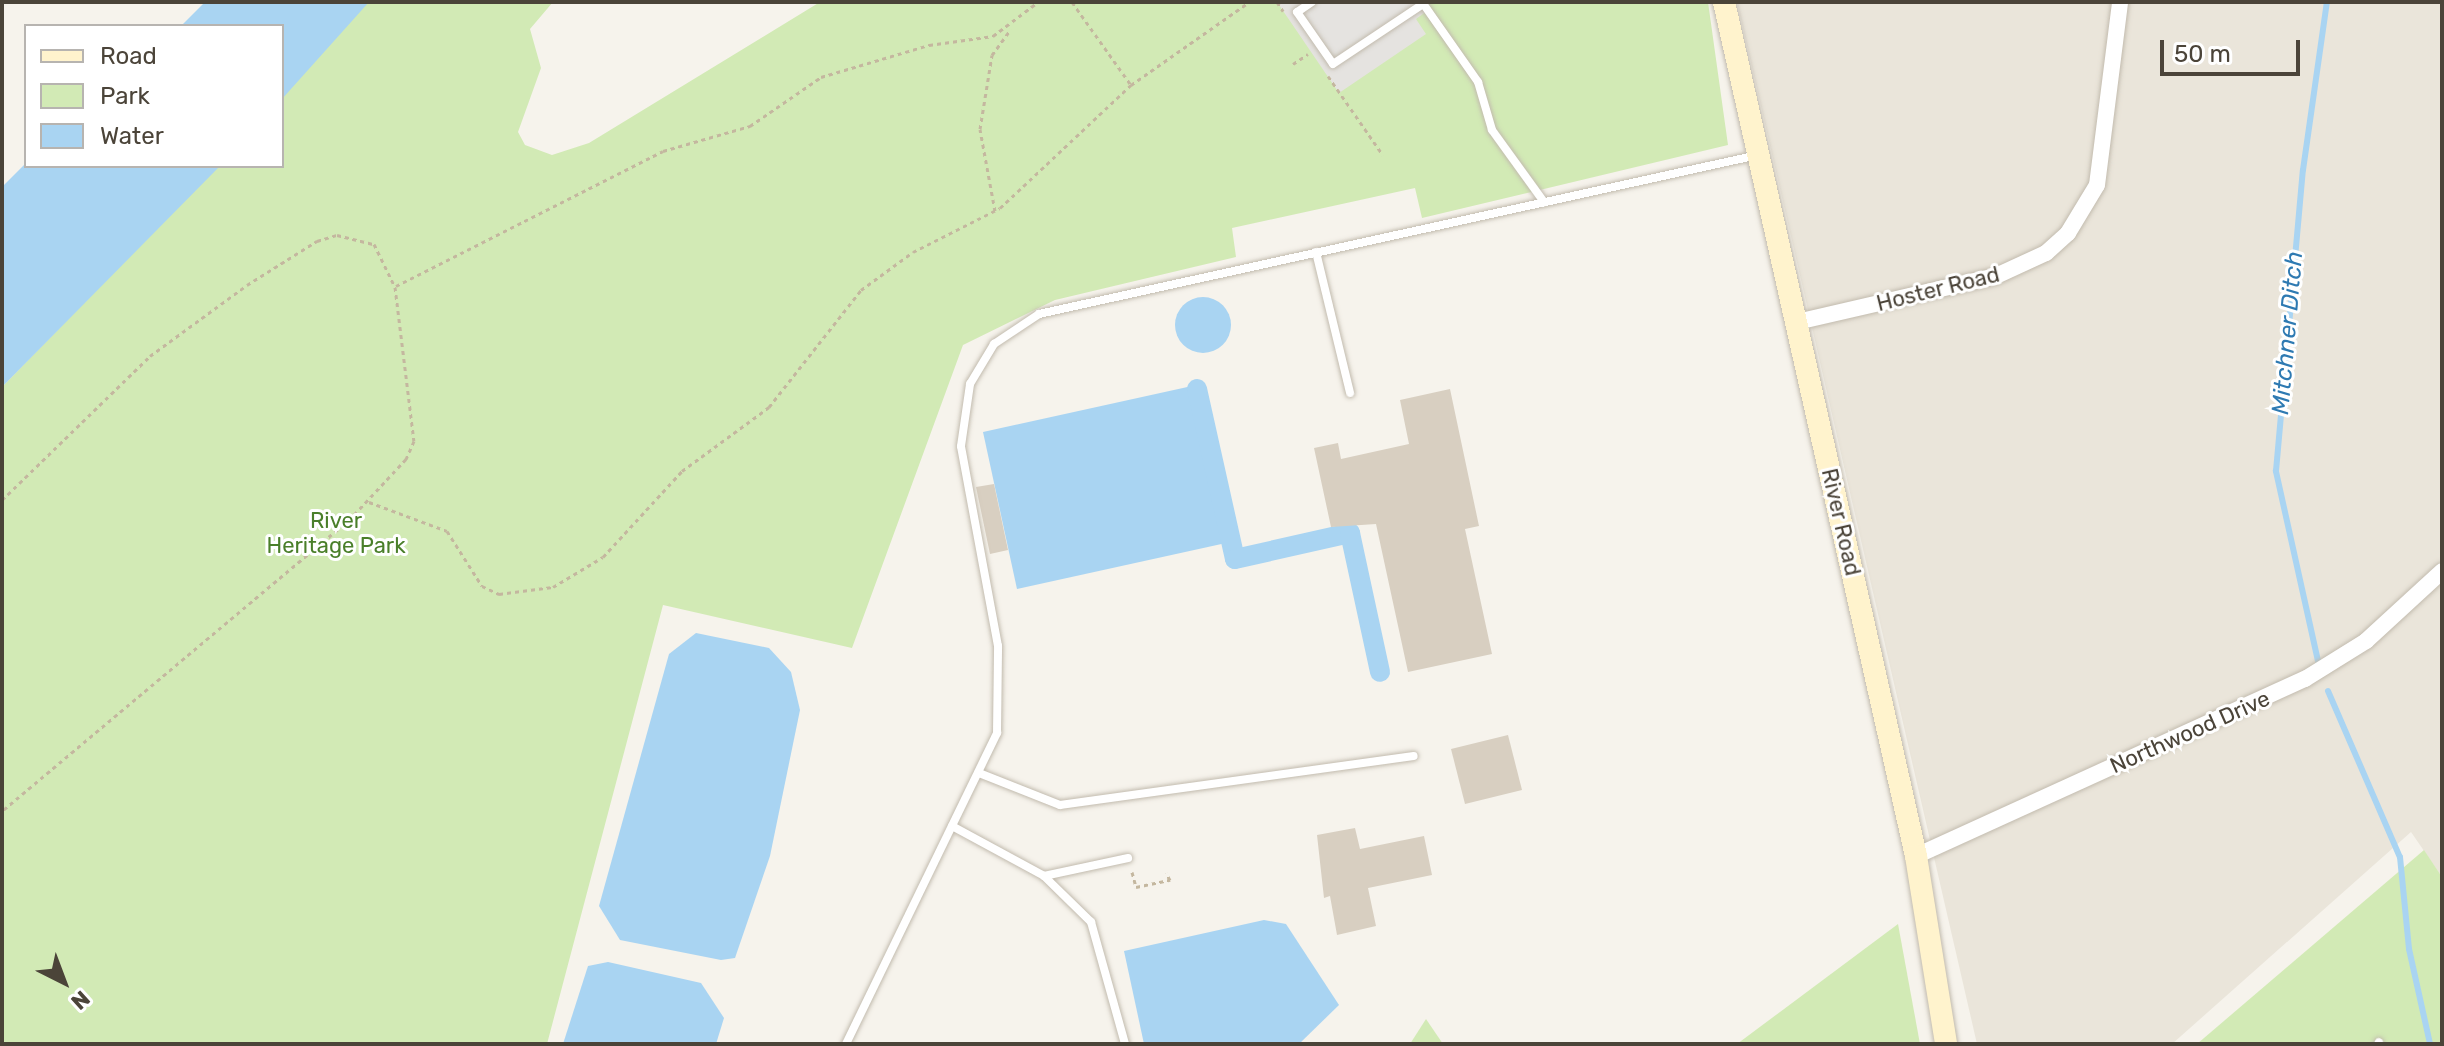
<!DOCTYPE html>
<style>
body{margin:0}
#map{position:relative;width:2444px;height:1046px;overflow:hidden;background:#f6f3ec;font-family:Rubik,sans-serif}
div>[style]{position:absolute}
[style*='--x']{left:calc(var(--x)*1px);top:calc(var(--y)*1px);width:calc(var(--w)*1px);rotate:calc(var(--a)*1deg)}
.residential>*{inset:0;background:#eae5da}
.green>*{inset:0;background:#d2eab5}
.parking>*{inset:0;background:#e5e3e0}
.water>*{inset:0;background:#a9d4f2}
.round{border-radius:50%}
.stream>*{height:6px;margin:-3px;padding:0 3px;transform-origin:3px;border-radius:3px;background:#a9d4f2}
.canal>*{height:20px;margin:-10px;padding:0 10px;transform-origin:10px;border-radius:10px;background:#a9d4f2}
.building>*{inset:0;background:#d8cfc1}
.path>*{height:3px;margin-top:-1.5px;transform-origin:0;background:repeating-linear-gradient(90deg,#c4b79f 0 4px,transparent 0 8px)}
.roads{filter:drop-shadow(0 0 2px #c2bbae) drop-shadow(0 0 2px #c2bbae)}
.lane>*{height:8px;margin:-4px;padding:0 4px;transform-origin:4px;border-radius:4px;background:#fff}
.street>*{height:16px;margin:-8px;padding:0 8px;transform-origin:8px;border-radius:8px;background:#fff}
.secondary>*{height:22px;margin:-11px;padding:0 11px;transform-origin:11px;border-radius:11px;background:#fff3cd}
span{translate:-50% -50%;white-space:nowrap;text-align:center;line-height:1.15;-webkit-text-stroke:6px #fff;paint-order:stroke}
.street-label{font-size:22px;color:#4b4439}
.park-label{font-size:22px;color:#4a7f2a}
.water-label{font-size:24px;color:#2e7ab2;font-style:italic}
.frame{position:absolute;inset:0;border:4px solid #4b4439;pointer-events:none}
.legend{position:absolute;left:24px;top:24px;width:260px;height:144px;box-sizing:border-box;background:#fff;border:2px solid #b7b4b0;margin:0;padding:10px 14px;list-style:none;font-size:24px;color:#4b4439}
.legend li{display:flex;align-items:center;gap:16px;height:40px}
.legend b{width:40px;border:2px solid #b7b4b0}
.north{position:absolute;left:24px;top:942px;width:80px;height:80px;-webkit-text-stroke:6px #fff;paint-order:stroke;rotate:138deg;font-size:22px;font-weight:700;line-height:32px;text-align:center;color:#4b4439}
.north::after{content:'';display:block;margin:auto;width:28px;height:36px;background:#4b4439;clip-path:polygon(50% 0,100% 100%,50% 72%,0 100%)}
.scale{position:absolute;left:2160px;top:40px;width:140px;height:36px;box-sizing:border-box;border:4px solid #4b4439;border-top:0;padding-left:10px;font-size:24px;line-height:28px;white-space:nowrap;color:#4b4439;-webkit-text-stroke:6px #fff;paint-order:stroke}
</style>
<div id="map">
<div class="residential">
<div style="clip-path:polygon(1737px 2px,2442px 2px,2442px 877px,2411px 832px,2172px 1044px,1977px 1044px)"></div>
</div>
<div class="green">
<div style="clip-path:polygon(367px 2px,553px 2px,530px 29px,541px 68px,518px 132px,525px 145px,552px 155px,589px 143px,820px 2px,1708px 2px,1728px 145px,1422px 218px,1415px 188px,1232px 228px,1236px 257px,1055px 300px,963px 345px,852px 648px,663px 605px,547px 1044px,2px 1044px,2px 387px,217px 166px,282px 166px,282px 95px)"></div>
<div style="clip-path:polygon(2424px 850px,2442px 877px,2442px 1044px,2197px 1044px)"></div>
<div style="clip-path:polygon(1898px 924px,1920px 1044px,1737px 1044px)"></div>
<div style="clip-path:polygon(1426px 1019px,1443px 1044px,1410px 1044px)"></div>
</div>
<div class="parking">
<div style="clip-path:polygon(1277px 2px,1427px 2px,1431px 8px,1416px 19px,1426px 34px,1339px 93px)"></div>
</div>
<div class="water">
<div style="clip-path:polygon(205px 2px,369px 2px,282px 99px,282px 26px,181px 26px)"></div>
<div style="clip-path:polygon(26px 163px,220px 166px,2px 387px,2px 187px)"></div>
<div class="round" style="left:1175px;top:297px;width:56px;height:56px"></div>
<div style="clip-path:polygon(1192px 386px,1226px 543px,1017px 589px,983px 432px)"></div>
<div style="clip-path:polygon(696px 633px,769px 648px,791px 672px,800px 710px,770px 856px,735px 958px,721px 960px,620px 940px,599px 906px,669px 654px)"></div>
<div style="clip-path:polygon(1264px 920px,1286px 924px,1339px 1005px,1299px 1044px,1144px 1044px,1124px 951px)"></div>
<div style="clip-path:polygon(608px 962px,701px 983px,724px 1018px,716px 1044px,563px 1044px,588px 966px)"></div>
</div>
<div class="stream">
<div style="--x:2318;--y:661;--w:195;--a:-102.5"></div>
<div style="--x:2276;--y:471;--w:302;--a:-84.9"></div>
<div style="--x:2303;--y:170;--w:170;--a:-81.9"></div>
<div style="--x:2328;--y:691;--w:181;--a:66.6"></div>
<div style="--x:2400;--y:857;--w:92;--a:84.4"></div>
<div style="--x:2409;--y:949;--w:97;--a:77.5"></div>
</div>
<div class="canal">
<div style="--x:1197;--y:389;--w:174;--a:77.4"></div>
<div style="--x:1235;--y:559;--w:118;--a:-12.7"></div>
<div style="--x:1350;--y:533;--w:142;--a:77.8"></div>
</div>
<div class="building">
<div style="clip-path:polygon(1450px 389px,1479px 526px,1465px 529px,1492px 654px,1408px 672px,1376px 524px,1331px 527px,1314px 448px,1338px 443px,1341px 459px,1409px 444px,1400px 400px)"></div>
<div style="clip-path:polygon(994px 484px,1008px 550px,990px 554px,976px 487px)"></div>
<div style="clip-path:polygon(1508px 735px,1522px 790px,1465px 804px,1451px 749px)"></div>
<div style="clip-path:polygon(1355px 828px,1360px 849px,1424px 836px,1432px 875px,1368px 888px,1376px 926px,1337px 935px,1330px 896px,1324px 898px,1317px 835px)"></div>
</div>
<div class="path">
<div style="--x:1072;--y:2;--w:102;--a:54.6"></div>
<div style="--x:1131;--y:85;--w:144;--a:-35.1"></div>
<div style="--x:1277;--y:2;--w:11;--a:56"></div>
<div style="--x:1293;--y:64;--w:18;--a:-34"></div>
<div style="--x:1328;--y:76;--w:96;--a:55.2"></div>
<div style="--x:995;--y:211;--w:83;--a:-100.4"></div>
<div style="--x:980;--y:129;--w:75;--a:-80.8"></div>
<div style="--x:992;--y:55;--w:32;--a:-54"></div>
<div style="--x:396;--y:286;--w:299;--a:-26.8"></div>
<div style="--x:663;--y:151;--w:91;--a:-16"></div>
<div style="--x:750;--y:126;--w:86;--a:-34.6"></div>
<div style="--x:821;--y:77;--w:113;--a:-16.5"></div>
<div style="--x:929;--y:45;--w:65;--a:-8"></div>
<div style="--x:993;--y:36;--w:56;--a:-37.1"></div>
<div style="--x:2;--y:500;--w:206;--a:-44.2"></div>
<div style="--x:150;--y:356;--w:120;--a:-36.2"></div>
<div style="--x:247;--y:285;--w:83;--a:-32.2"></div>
<div style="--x:317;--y:241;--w:21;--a:-17"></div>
<div style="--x:337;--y:235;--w:38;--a:14"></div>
<div style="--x:374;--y:244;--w:48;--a:64"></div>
<div style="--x:395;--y:287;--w:155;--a:83"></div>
<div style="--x:414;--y:441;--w:20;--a:114"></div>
<div style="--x:406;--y:459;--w:82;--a:133"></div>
<div style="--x:350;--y:519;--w:454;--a:140"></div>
<div style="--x:369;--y:502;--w:83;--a:20.4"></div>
<div style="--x:447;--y:531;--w:65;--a:57.5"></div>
<div style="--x:482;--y:586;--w:19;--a:25"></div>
<div style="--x:499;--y:594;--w:54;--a:-7.4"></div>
<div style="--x:553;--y:587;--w:58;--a:-31"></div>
<div style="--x:603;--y:557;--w:117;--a:-47.4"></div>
<div style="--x:682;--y:471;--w:108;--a:-36.3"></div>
<div style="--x:769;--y:407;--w:149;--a:-51.8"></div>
<div style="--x:861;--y:290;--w:64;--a:-36.2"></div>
<div style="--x:913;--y:252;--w:97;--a:-26.8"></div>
<div style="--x:1000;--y:208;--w:180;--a:-43.2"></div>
<div style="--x:1132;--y:872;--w:16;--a:75"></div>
<div style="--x:1136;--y:887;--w:35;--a:-12"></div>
<div style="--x:1170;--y:880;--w:8;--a:-120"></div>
</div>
<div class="roads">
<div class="lane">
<div style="--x:1312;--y:2;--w:18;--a:146"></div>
<div style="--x:1297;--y:12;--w:63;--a:55.3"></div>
<div style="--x:1333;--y:64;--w:108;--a:-33.7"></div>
<div style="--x:1422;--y:2;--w:98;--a:55"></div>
<div style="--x:1478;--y:82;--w:50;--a:73.7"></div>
<div style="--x:1492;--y:130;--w:89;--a:54.2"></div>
<div style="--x:1316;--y:252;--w:145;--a:76.4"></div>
<div style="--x:979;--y:773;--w:87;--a:21.6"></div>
<div style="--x:1060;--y:805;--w:357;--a:-7.9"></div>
<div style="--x:952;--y:826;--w:105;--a:28.5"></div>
<div style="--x:1044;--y:876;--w:86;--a:-12.1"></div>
<div style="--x:1044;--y:876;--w:66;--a:44.4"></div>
<div style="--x:1091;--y:922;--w:127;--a:74.4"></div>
<div style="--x:846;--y:1044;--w:346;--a:-64.1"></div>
<div style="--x:997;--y:733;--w:87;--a:-89.3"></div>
<div style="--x:998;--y:646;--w:203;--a:-100.5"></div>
<div style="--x:961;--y:446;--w:63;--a:-81.7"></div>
<div style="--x:970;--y:384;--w:47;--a:-59"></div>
<div style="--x:994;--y:344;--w:54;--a:-33.7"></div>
<div style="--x:1039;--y:314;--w:736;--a:-12.47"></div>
<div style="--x:2378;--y:1044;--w:2;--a:-63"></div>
</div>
<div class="street">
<div style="--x:1797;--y:322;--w:204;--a:-13"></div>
<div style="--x:1996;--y:276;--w:55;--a:-24.7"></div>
<div style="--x:2046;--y:253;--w:30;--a:-42"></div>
<div style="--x:2068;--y:233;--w:56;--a:-58.9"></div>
<div style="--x:2097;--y:185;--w:184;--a:-82.8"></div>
<div style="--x:1916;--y:856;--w:427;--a:-24.5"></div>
<div style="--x:2305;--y:679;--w:72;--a:-31.9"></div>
<div style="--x:2366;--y:641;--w:103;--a:-42.6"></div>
</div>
<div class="secondary">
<div style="--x:1724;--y:2;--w:875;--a:77.33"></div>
<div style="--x:1916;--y:856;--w:190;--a:80.9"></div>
</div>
</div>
<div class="street-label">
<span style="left:1938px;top:289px;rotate:-14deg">Hoster Road</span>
<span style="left:1841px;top:522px;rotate:77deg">River Road</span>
<span style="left:2190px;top:732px;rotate:-24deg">Northwood Drive</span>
</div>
<div class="park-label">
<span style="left:336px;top:533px">River<br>Heritage Park</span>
</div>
<div class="water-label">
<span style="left:2288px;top:333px;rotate:-85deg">Mitchner Ditch</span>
</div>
<div class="frame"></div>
<ul class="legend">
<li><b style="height:10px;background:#fff3cd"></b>Road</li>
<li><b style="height:22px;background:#d2eab5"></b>Park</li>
<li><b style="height:22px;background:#a9d4f2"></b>Water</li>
</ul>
<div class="north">N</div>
<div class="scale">50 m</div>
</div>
